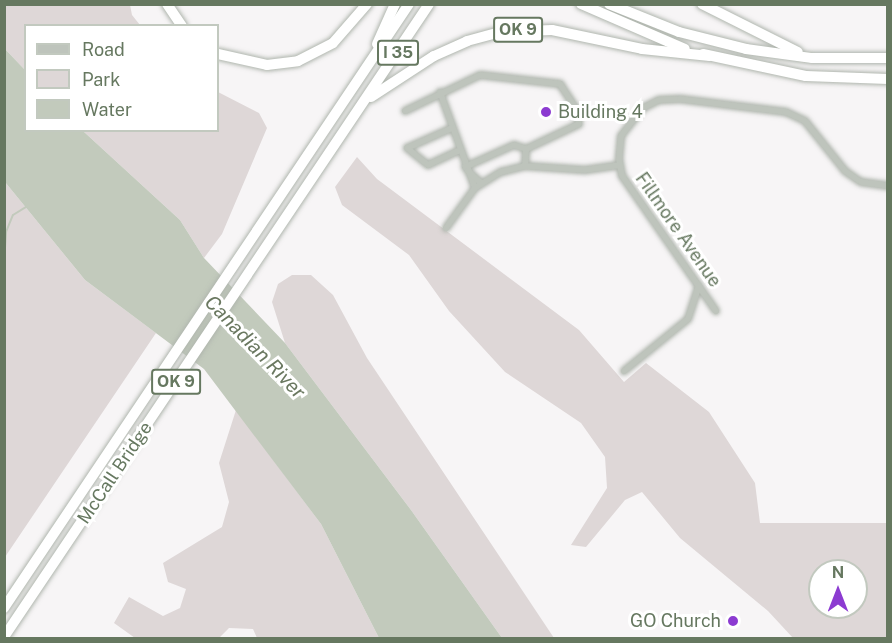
<!DOCTYPE html>
<style>
body{margin:0}
#map{position:relative;width:892px;height:643px;overflow:hidden;background:#f7f5f6;font-family:"Public Sans",sans-serif}
div>[style]{position:absolute}
[style*='--x']{left:calc(var(--x)*1px);top:calc(var(--y)*1px);width:calc(var(--w)*1px);rotate:calc(var(--a)*1deg)}
.green>*{inset:0;background:#ded7d7}
.water>*{inset:0;background:#c2cabc}
.stream>*{height:2px;margin:-1px;padding:0 1px;transform-origin:1px;border-radius:1px;background:#c2cabc}
.roads{filter:drop-shadow(0 0 2px #b0b6ae) drop-shadow(0 0 2px #b0b6ae)}
.street>*{height:6px;margin:-3px;padding:0 3px;transform-origin:3px;border-radius:3px;background:#bec4bc}
.highway>*{height:10px;margin:-5px;padding:0 5px;transform-origin:5px;border-radius:5px;background:#fff}
.dots>*{width:16px;height:16px;translate:-50% -50%;box-sizing:border-box;border:3px solid #fff;border-radius:50%}
span{translate:-50% -50%;white-space:nowrap;text-align:center;line-height:1.15;-webkit-text-stroke:6px #fff;paint-order:stroke}
.shield-label span{padding:2px 4px;background:#fff;border:2px solid;border-radius:4px;-webkit-text-stroke-width:0}
.shield-label{font-size:16px;color:#667860;font-weight:700}
.poi-label{font-size:18px;color:#667860}
.left{translate:0 -50%;text-align:left}
.right{translate:-100% -50%;text-align:right}
.street-label{font-size:18px;color:#667860}
.water-label{font-size:20px;color:#6a7860;font-style:italic}
.frame{position:absolute;inset:0;border:6px solid #667860;pointer-events:none}
.legend{position:absolute;left:24px;top:24px;width:195px;height:108px;box-sizing:border-box;background:#fff;border:2px solid #c2c9bf;margin:0;padding:8px 10px;list-style:none;font-size:18px;color:#667860}
.legend li{display:flex;align-items:center;gap:12px;height:30px}
.legend b{width:30px;border:2px solid #c2c9bf}
.north{position:absolute;left:808px;top:559px;width:60px;height:60px;box-sizing:border-box;background:#fff;border:2px solid #c2c9bf;border-radius:50%;rotate:0deg;font-size:16px;font-weight:700;line-height:24px;text-align:center;color:#667860}
.north::after{content:'';display:block;margin:auto;width:21px;height:27px;background:#8c3bd1;clip-path:polygon(50% 0,100% 100%,50% 72%,0 100%)}
</style>
<div id="map">
<div class="green">
<div style="clip-path:polygon(5px 5px,130px 5px,132px 15px,140px 25px,26px 26px,25px 70px,5px 49px)"></div>
<div style="clip-path:polygon(218px 92px,259px 113px,267px 128px,222px 234px,204px 258px,180px 220px,83px 131px,218px 130px)"></div>
<div style="clip-path:polygon(evenodd,357px 157px,377px 179px,579px 330px,624px 382px,646px 363px,709px 412px,755px 483px,760px 523px,887px 523px,887px 638px,793px 638px,768px 611px,680px 538px,642px 492px,625px 500px,586px 547px,571px 545px,607px 488px,605px 457px,581px 423px,505px 372px,449px 311px,409px 255px,342px 205px,335px 187px,357px 157px,820px 571px,856px 571px,856px 607px,820px 607px,820px 571px)"></div>
<div style="clip-path:polygon(5px 182px,85px 280px,156px 333px,5px 557px)"></div>
<div style="clip-path:polygon(292px 275px,311px 275px,333px 295px,367px 358px,554px 638px,502px 638px,411px 510px,285px 343px,272px 302px,278px 284px)"></div>
<div style="clip-path:polygon(236px 410px,321px 524px,379px 638px,257px 638px,253px 629px,229px 628px,219px 638px,135px 638px,114px 623px,129px 597px,163px 616px,180px 608px,186px 589px,168px 582px,163px 563px,222px 527px,229px 502px,219px 463px)"></div>
</div>
<div class="water">
<div style="clip-path:polygon(5px 49px,25px 70px,26px 130px,83px 131px,180px 220px,204px 258px,285px 343px,411px 510px,502px 638px,379px 638px,321px 524px,204px 369px,85px 280px,5px 182px)"></div>
</div>
<div class="stream">
<div style="--x:4;--y:262;--w:30;--a:-86"></div>
<div style="--x:6;--y:232;--w:18;--a:-68"></div>
<div style="--x:13;--y:215;--w:15;--a:-32"></div>
</div>
<div class="roads">
<div class="street">
<div style="--x:440;--y:92;--w:102;--a:70"></div>
<div style="--x:405;--y:111;--w:83;--a:-25.6"></div>
<div style="--x:480;--y:75;--w:81;--a:6.4"></div>
<div style="--x:560;--y:84;--w:31;--a:57"></div>
<div style="--x:577;--y:110;--w:14;--a:82"></div>
<div style="--x:579;--y:124;--w:59;--a:154.7"></div>
<div style="--x:526;--y:149;--w:17;--a:93"></div>
<div style="--x:452;--y:128;--w:49;--a:156"></div>
<div style="--x:407;--y:148;--w:27;--a:39"></div>
<div style="--x:428;--y:165;--w:33;--a:-25"></div>
<div style="--x:465;--y:167;--w:54;--a:-24.2"></div>
<div style="--x:514;--y:145;--w:13;--a:18"></div>
<div style="--x:468;--y:171;--w:18;--a:43"></div>
<div style="--x:446;--y:228;--w:49;--a:-54.1"></div>
<div style="--x:475;--y:188;--w:31;--a:-32"></div>
<div style="--x:501;--y:172;--w:25;--a:-14"></div>
<div style="--x:525;--y:166;--w:60;--a:3.8"></div>
<div style="--x:585;--y:170;--w:34;--a:-8"></div>
<div style="--x:716;--y:311;--w:165;--a:-124.8"></div>
<div style="--x:622;--y:176;--w:17;--a:-100"></div>
<div style="--x:619;--y:159;--w:23;--a:-85"></div>
<div style="--x:621;--y:136;--w:36;--a:-52"></div>
<div style="--x:643;--y:108;--w:18;--a:-27"></div>
<div style="--x:659;--y:100;--w:21;--a:-3"></div>
<div style="--x:680;--y:99;--w:107;--a:7"></div>
<div style="--x:786;--y:112;--w:21;--a:25"></div>
<div style="--x:805;--y:121;--w:64;--a:51.3"></div>
<div style="--x:845;--y:171;--w:19;--a:35"></div>
<div style="--x:861;--y:182;--w:27;--a:8"></div>
<div style="--x:624;--y:371;--w:82;--a:-39.1"></div>
<div style="--x:688;--y:319;--w:35;--a:-72"></div>
</div>
<div class="highway">
<div style="--x:167;--y:4;--w:27;--a:56"></div>
<div style="--x:581;--y:4;--w:113;--a:23.4"></div>
<div style="--x:609;--y:4;--w:75;--a:21.8"></div>
<div style="--x:679;--y:32;--w:69;--a:14.2"></div>
<div style="--x:746;--y:49;--w:67;--a:7.8"></div>
<div style="--x:812;--y:58;--w:76;--a:0"></div>
<div style="--x:702;--y:4;--w:107;--a:26.6"></div>
<div style="--x:377;--y:44;--w:44;--a:-65.8"></div>
<div style="--x:218;--y:54;--w:50;--a:12.7"></div>
<div style="--x:267;--y:65;--w:31;--a:-7"></div>
<div style="--x:298;--y:61;--w:39;--a:-27"></div>
<div style="--x:333;--y:43;--w:52;--a:-48.9"></div>
<div style="--x:703;--y:54;--w:105;--a:12.1"></div>
<div style="--x:806;--y:76;--w:82;--a:2.1"></div>
<div style="--x:371;--y:97;--w:75;--a:-33.1"></div>
<div style="--x:434;--y:56;--w:36;--a:-24"></div>
<div style="--x:467;--y:41;--w:35;--a:-15"></div>
<div style="--x:501;--y:32;--w:51;--a:-2.2"></div>
<div style="--x:552;--y:30;--w:92;--a:11.9"></div>
<div style="--x:642;--y:49;--w:68;--a:5.9"></div>
<div style="--x:4;--y:608;--w:727;--a:-56.16"></div>
<div style="--x:4;--y:637;--w:762;--a:-56.12"></div>
</div>
</div>
<div class="dots">
<div style="left:546px;top:112px;background:#8c3bd1"></div>
<div style="left:733px;top:621px;background:#8c3bd1"></div>
</div>
<div class="shield-label">
<span style="left:518px;top:30px">OK 9</span>
<span style="left:398px;top:53px">I 35</span>
<span style="left:176px;top:382px">OK 9</span>
</div>
<div class="poi-label">
<span class="left" style="left:558px;top:112px">Building 4</span>
<span class="right" style="left:721px;top:621px">GO Church</span>
</div>
<div class="street-label">
<span style="left:678px;top:230px;rotate:55deg">Fillmore Avenue</span>
<span style="left:115px;top:473px;rotate:-56deg">McCall Bridge</span>
</div>
<div class="water-label">
<span style="left:255px;top:347px;rotate:46deg">Canadian River</span>
</div>
<div class="frame"></div>
<ul class="legend">
<li><b style="height:8px;background:#bec4bc"></b>Road</li>
<li><b style="height:16px;background:#ded7d7"></b>Park</li>
<li><b style="height:16px;background:#c2cabc"></b>Water</li>
</ul>
<div class="north">N</div>
</div>
